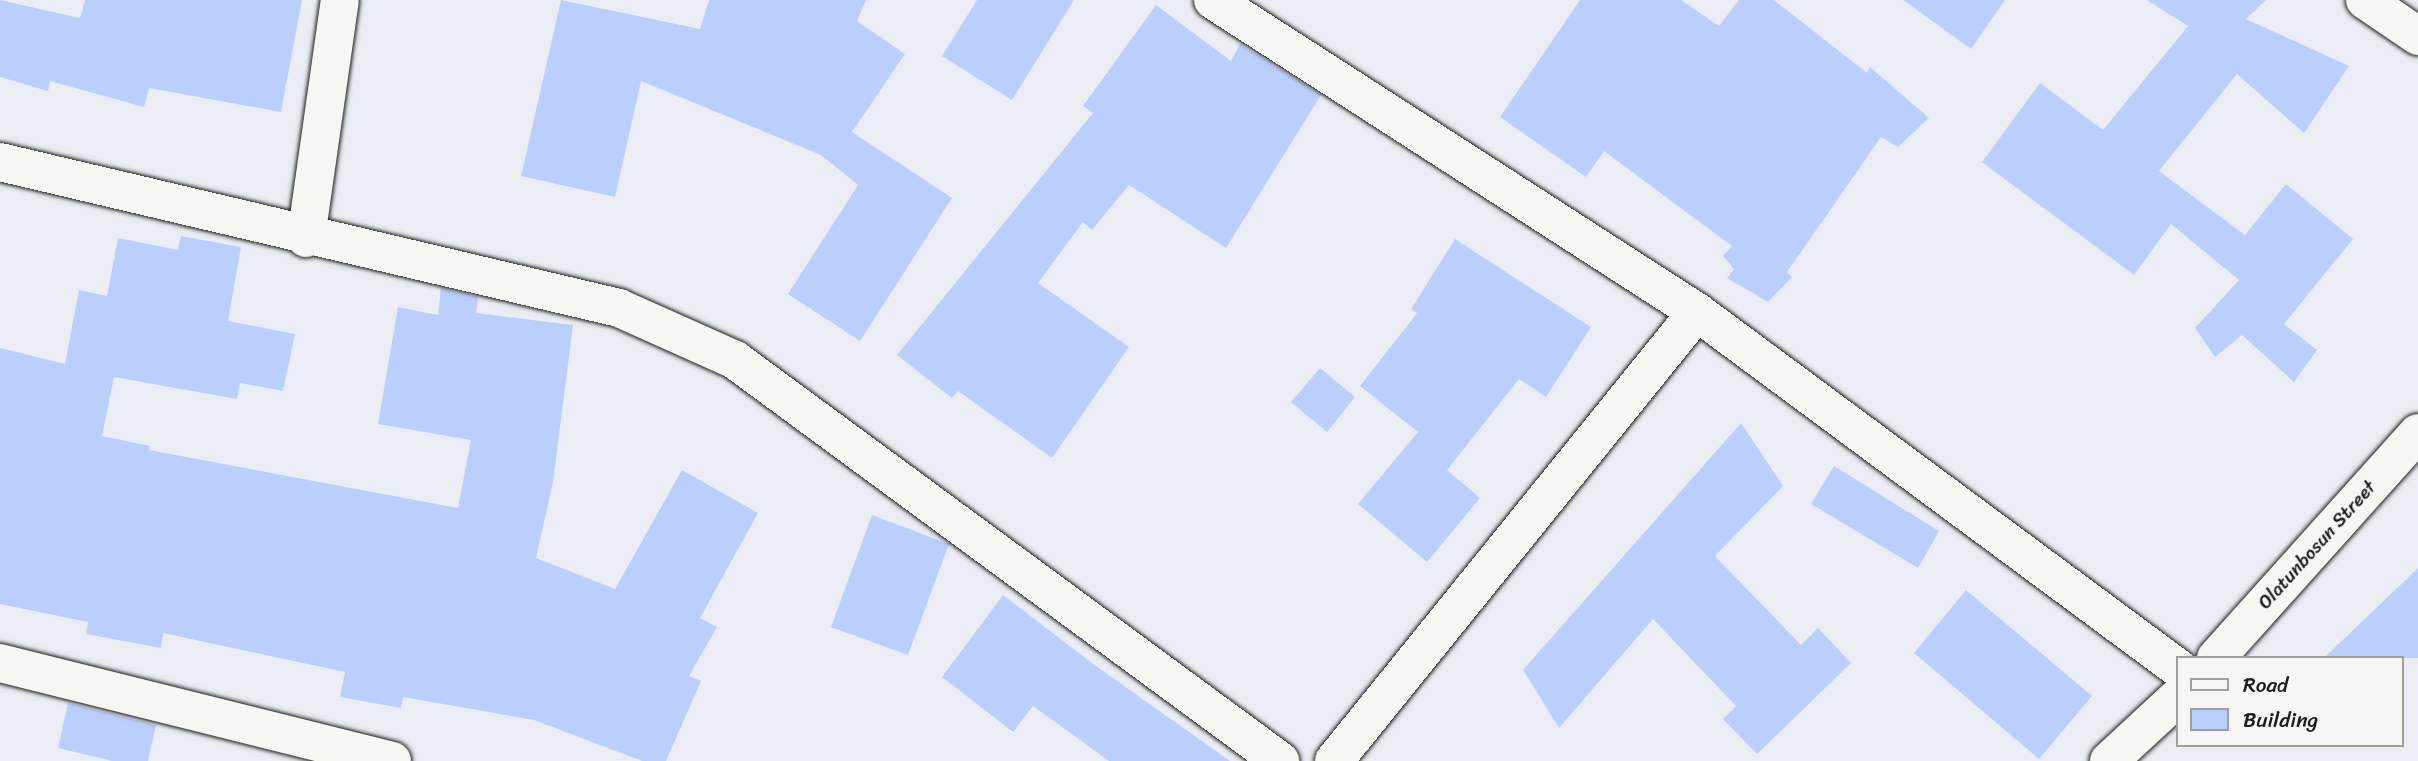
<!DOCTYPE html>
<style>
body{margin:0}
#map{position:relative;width:2418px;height:761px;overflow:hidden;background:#eaeef4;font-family:Sriracha,sans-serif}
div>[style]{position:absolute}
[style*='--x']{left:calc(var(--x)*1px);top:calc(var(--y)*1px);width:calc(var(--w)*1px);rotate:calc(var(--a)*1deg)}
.building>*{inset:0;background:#bbcffe}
.roads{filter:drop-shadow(0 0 2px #1c1c1c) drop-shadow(0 0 2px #1c1c1c)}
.street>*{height:38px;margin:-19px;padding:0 19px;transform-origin:19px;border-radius:19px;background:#f6f6f2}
span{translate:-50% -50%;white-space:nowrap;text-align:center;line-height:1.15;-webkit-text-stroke:7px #f6f6f2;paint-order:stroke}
.street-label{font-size:19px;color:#1c1c1c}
.legend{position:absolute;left:2176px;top:656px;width:228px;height:91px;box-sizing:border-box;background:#f6f6f2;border:2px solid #9f9f9c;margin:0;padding:9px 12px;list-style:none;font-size:21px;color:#1c1c1c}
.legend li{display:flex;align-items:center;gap:14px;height:35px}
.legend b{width:35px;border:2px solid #9f9f9c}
</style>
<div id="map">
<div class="building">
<div style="clip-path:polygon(0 0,80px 18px,85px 0,302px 0,281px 112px,149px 88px,144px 107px,50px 81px,48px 91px,0 77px)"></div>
<div style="clip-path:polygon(561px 0,700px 29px,709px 0,866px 0,857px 21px,905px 54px,852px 132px,952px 198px,860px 341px,788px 294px,858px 185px,821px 155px,641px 81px,615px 197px,521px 176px)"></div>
<div style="clip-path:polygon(977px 0,1074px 0,1012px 100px,942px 56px)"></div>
<div style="clip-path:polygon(1580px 0,1681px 0,1719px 26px,1739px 0,1774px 0,1867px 73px,1870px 67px,1929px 118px,1898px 147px,1881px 137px,1787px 272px,1792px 277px,1768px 302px,1727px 278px,1734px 269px,1723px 256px,1732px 246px,1604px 151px,1586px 177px,1500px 117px)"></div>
<div style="clip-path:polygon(1903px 0,2005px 0,1971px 49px)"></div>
<div style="clip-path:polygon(2147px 0,2266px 0,2246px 19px,2349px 66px,2304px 133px,2237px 74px,2159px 171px,2245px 235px,2286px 184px,2353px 239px,2284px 324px,2317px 350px,2294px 382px,2242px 335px,2215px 357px,2195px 328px,2239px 280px,2171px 224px,2134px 275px,1982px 162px,2040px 83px,2103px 130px,2188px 26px)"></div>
<div style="clip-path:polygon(1156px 5px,1231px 61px,1240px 44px,1321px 95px,1226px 248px,1129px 185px,1092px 230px,1083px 222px,1038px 283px,1129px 347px,1052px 458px,958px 391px,952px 398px,897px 355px,1093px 113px,1083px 106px)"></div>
<div style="clip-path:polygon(181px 236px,241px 247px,228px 321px,295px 334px,283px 391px,240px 383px,237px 399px,114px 377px,102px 436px,150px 446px,149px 450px,458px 508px,471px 440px,378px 424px,398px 307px,438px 315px,441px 288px,478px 297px,476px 313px,573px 325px,553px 482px,536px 558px,615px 589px,682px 470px,758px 513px,700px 618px,717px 627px,689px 676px,701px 681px,666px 761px,642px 761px,534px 720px,403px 697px,401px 708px,340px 697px,345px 672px,163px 633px,161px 648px,86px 634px,88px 622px,0 604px,0 348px,65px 364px,79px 290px,107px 296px,118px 238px,178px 250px)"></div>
<div style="clip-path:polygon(1455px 239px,1591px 327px,1546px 397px,1519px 379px,1447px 470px,1480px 498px,1427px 562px,1358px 504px,1418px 432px,1360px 386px,1417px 313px,1411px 309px)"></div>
<div style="clip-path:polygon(1320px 368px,1355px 397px,1327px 432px,1291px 402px)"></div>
<div style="clip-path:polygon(1741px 423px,1783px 486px,1715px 556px,1801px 645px,1818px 628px,1851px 663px,1757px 754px,1723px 719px,1736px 706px,1653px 619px,1559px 728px,1523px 670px)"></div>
<div style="clip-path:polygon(1834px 466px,1939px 531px,1918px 568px,1811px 504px)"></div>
<div style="clip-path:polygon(872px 515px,949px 544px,908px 655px,831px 627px)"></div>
<div style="clip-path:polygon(2418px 568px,2418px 658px,2324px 658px)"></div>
<div style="clip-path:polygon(1966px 590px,2092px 696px,2039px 759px,1914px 653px)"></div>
<div style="clip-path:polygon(1003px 595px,1096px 666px,1230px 761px,1109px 761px,1033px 706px,1013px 732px,942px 677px)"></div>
<div style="clip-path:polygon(68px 703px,156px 725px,148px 761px,112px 761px,58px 748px)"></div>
</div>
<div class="roads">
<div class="street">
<div style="--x:1213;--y:0;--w:576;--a:32.81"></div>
<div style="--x:1697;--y:312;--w:598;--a:36.51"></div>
<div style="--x:2365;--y:0;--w:64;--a:34.2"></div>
<div style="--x:0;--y:162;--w:636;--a:13.27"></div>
<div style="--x:619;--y:308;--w:127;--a:24.1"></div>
<div style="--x:735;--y:360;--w:677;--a:36.34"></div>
<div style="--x:306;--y:238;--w:240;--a:-81.9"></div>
<div style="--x:2216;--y:658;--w:302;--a:-48.1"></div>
<div style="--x:0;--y:663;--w:404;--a:14"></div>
<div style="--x:1334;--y:761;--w:577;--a:-51.05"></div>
<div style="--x:2109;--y:761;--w:94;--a:-42.8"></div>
</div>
</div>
<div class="street-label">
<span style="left:2317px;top:545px;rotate:-48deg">Olatunbosun Street</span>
</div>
<ul class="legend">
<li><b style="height:9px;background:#f6f6f2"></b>Road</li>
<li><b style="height:19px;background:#bbcffe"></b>Building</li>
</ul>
</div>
